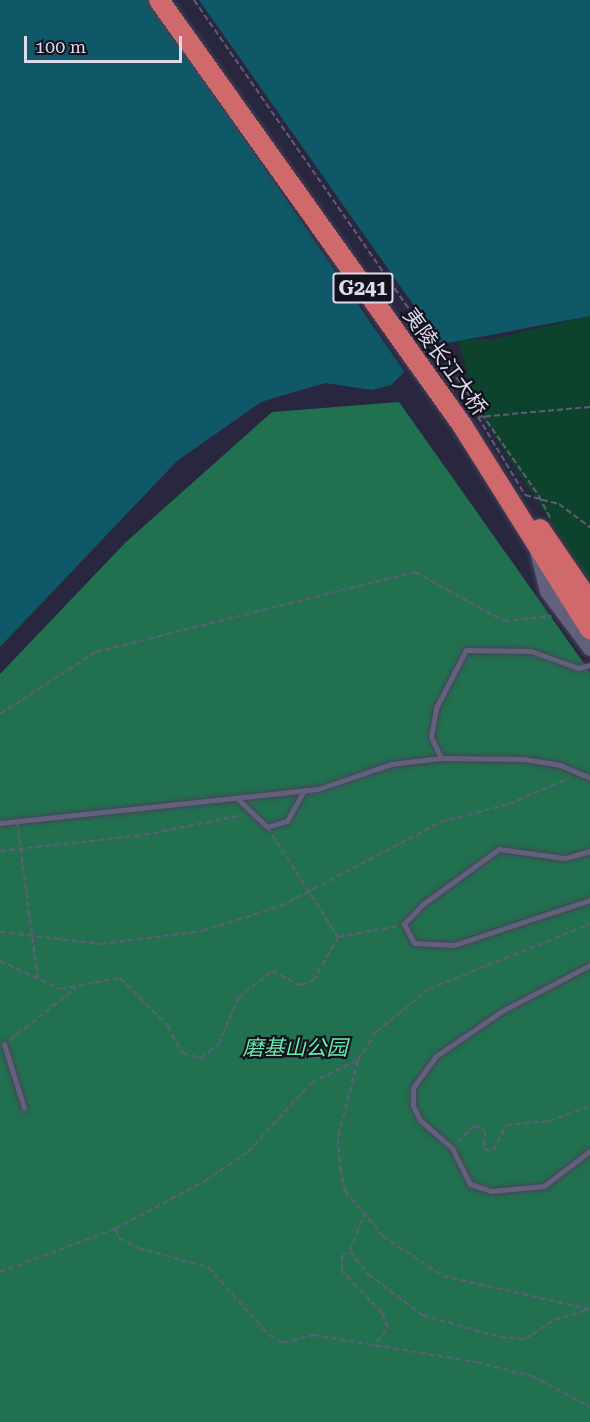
<!DOCTYPE html>
<meta charset="utf-8">
<style>
body{margin:0}
#map{position:relative;width:590px;height:1422px;overflow:hidden;background:#29263f;font-family:"Roboto Serif","Noto Sans SC",serif}
div>[style]{position:absolute}
[style*='--x']{left:calc(var(--x)*1px);top:calc(var(--y)*1px);width:calc(var(--w)*1px);rotate:calc(var(--a)*1deg)}
.green>*{inset:0;background:#0d432d}
.forest>*{inset:0;background:#217150}
.water>*{inset:0;background:#0f5867}
.pier>*{inset:0;background:#29263f}
.path>*{height:2px;margin-top:-1px;transform-origin:0;background:repeating-linear-gradient(90deg,#605d74 0 6px,transparent 0 9px)}
.roads{filter:drop-shadow(0 0 2px #474358) drop-shadow(0 0 2px #474358)}
.lane>*{height:5px;margin:-2.5px;padding:0 2.5px;transform-origin:2.5px;border-radius:2.5px;background:#63607d}
.secondary>*{height:15px;margin:-7.5px;padding:0 7.5px;transform-origin:7.5px;border-radius:7.5px;background:#63607d}
.highway>*{height:20px;margin:-10px;padding:0 10px;transform-origin:10px;border-radius:10px;background:#d0696b}
.path-bridge>*{height:2px;margin-top:-1px;transform-origin:0;background:repeating-linear-gradient(90deg,#605d74 0 6px,transparent 0 9px)}
span{translate:-50% -50%;white-space:nowrap;text-align:center;line-height:1.15;-webkit-text-stroke:4.5px #12111c;paint-order:stroke}
.shield-label span{padding:2px 4px;background:#12111c;border:2px solid;border-radius:4px;-webkit-text-stroke-width:0}
.shield-label{font-size:20px;color:#dcdaeb;font-weight:700}
.street-label{font-size:21px;color:#dcdaeb}
.park-label{font-size:21px;color:#67eeb2;font-style:italic}
.scale{position:absolute;left:24px;top:36px;width:158px;height:27px;box-sizing:border-box;border:3px solid #dcdaeb;border-top:0;padding-left:8px;font-size:18px;line-height:21px;white-space:nowrap;color:#dcdaeb;-webkit-text-stroke:4px #12111c;paint-order:stroke}
</style>
<div id="map">
<div class="green">
<div style="clip-path:polygon(590px 316px,590px 582px,478px 411px,458px 340px,493px 339px)"></div>
</div>
<div class="forest">
<div style="clip-path:polygon(399px 402px,590px 672px,590px 1422px,0 1422px,0 674px,126px 542px,272px 412px)"></div>
</div>
<div class="water">
<div style="clip-path:polygon(0 0,590px 0,590px 316px,432px 346px,391px 385px,372px 390px,325px 383px,261px 402px,177px 461px,0 647px)"></div>
</div>
<div class="pier">
<div style="clip-path:polygon(149px 0,199px 0,443px 347px,406px 374px)"></div>
</div>
<div class="path">
<div style="--x:590;--y:407;--w:112;--a:174.9"></div>
<div style="--x:478;--y:417;--w:91;--a:58.9"></div>
<div style="--x:525;--y:495;--w:35;--a:15"></div>
<div style="--x:559;--y:504;--w:39;--a:37"></div>
<div style="--x:539;--y:496;--w:25;--a:63"></div>
<div style="--x:0;--y:714;--w:114;--a:-32.9"></div>
<div style="--x:96;--y:652;--w:329;--a:-14.1"></div>
<div style="--x:415;--y:572;--w:102;--a:28.8"></div>
<div style="--x:504;--y:621;--w:48;--a:-5.9"></div>
<div style="--x:0;--y:851;--w:145;--a:-6.3"></div>
<div style="--x:144;--y:835;--w:101;--a:-11.4"></div>
<div style="--x:0;--y:932;--w:102;--a:6.8"></div>
<div style="--x:101;--y:944;--w:102;--a:-7.3"></div>
<div style="--x:202;--y:931;--w:83;--a:-17.6"></div>
<div style="--x:281;--y:906;--w:181;--a:-27.7"></div>
<div style="--x:441;--y:822;--w:70;--a:-14.8"></div>
<div style="--x:509;--y:804;--w:66;--a:-23.1"></div>
<div style="--x:0;--y:961;--w:66;--a:25"></div>
<div style="--x:60;--y:989;--w:61;--a:-10.4"></div>
<div style="--x:120;--y:978;--w:68;--a:45"></div>
<div style="--x:168;--y:1026;--w:30;--a:63"></div>
<div style="--x:182;--y:1053;--w:20;--a:15"></div>
<div style="--x:201;--y:1058;--w:23;--a:-38"></div>
<div style="--x:219;--y:1044;--w:50;--a:-67.6"></div>
<div style="--x:238;--y:998;--w:43;--a:-38.5"></div>
<div style="--x:272;--y:971;--w:31;--a:27"></div>
<div style="--x:300;--y:985;--w:14;--a:-17"></div>
<div style="--x:313;--y:981;--w:51;--a:-60.4"></div>
<div style="--x:338;--y:937;--w:61;--a:-10.4"></div>
<div style="--x:10;--y:1040;--w:84;--a:-38.2"></div>
<div style="--x:358;--y:1060;--w:81;--a:104.4"></div>
<div style="--x:338;--y:1138;--w:30;--a:86"></div>
<div style="--x:340;--y:1168;--w:24;--a:78"></div>
<div style="--x:345;--y:1191;--w:59;--a:49.8"></div>
<div style="--x:383;--y:1236;--w:72;--a:33.7"></div>
<div style="--x:443;--y:1276;--w:151;--a:12.7"></div>
<div style="--x:457;--y:1142;--w:23;--a:-43"></div>
<div style="--x:474;--y:1126;--w:12;--a:24"></div>
<div style="--x:485;--y:1131;--w:18;--a:93"></div>
<div style="--x:484;--y:1149;--w:9;--a:13"></div>
<div style="--x:493;--y:1151;--w:29;--a:-63"></div>
<div style="--x:506;--y:1125;--w:43;--a:-5.3"></div>
<div style="--x:549;--y:1121;--w:44;--a:-20.1"></div>
<div style="--x:115;--y:1229;--w:10;--a:66"></div>
<div style="--x:119;--y:1238;--w:21;--a:28"></div>
<div style="--x:138;--y:1248;--w:73;--a:15.2"></div>
<div style="--x:208;--y:1267;--w:91;--a:48.1"></div>
<div style="--x:269;--y:1335;--w:16;--a:30"></div>
<div style="--x:283;--y:1343;--w:31;--a:-15"></div>
<div style="--x:313;--y:1335;--w:165;--a:9.4"></div>
<div style="--x:476;--y:1362;--w:58;--a:14"></div>
<div style="--x:532;--y:1376;--w:66;--a:28.1"></div>
<div style="--x:350;--y:1251;--w:40;--a:-69"></div>
<div style="--x:0;--y:1272;--w:123;--a:-20.5"></div>
<div style="--x:115;--y:1229;--w:102;--a:-28.1"></div>
<div style="--x:205;--y:1181;--w:52;--a:-34"></div>
<div style="--x:248;--y:1152;--w:93;--a:-47.6"></div>
<div style="--x:311;--y:1083;--w:52;--a:-26.1"></div>
<div style="--x:358;--y:1060;--w:33;--a:-57"></div>
<div style="--x:376;--y:1032;--w:68;--a:-39.1"></div>
<div style="--x:429;--y:989;--w:174;--a:-22"></div>
<div style="--x:377;--y:1342;--w:19;--a:-54"></div>
<div style="--x:388;--y:1327;--w:15;--a:-113"></div>
<div style="--x:382;--y:1313;--w:58;--a:-133.6"></div>
<div style="--x:342;--y:1271;--w:15;--a:-90"></div>
<div style="--x:342;--y:1256;--w:9;--a:-32"></div>
<div style="--x:350;--y:1251;--w:29;--a:52"></div>
<div style="--x:368;--y:1274;--w:68;--a:37.2"></div>
<div style="--x:422;--y:1315;--w:81;--a:15.8"></div>
<div style="--x:500;--y:1337;--w:25;--a:5"></div>
<div style="--x:525;--y:1339;--w:35;--a:-33"></div>
<div style="--x:554;--y:1320;--w:38;--a:-17"></div>
</div>
<div class="roads">
<div class="lane">
<div style="--x:441;--y:758;--w:23;--a:-115"></div>
<div style="--x:431;--y:737;--w:29;--a:-80"></div>
<div style="--x:436;--y:708;--w:65;--a:-62.7"></div>
<div style="--x:466;--y:650;--w:65;--a:0.9"></div>
<div style="--x:531;--y:651;--w:50;--a:19.9"></div>
<div style="--x:578;--y:668;--w:12;--a:-14"></div>
<div style="--x:237;--y:798;--w:42;--a:44"></div>
<div style="--x:267;--y:827;--w:21;--a:-17"></div>
<div style="--x:287;--y:821;--w:35;--a:-61"></div>
<div style="--x:0;--y:823;--w:320;--a:-6.1"></div>
<div style="--x:318;--y:789;--w:77;--a:-18.9"></div>
<div style="--x:391;--y:764;--w:50;--a:-6.8"></div>
<div style="--x:441;--y:758;--w:82;--a:0.7"></div>
<div style="--x:523;--y:759;--w:37;--a:9"></div>
<div style="--x:560;--y:765;--w:33;--a:23"></div>
<div style="--x:590;--y:851;--w:26;--a:164"></div>
<div style="--x:565;--y:858;--w:67;--a:-172.2"></div>
<div style="--x:499;--y:849;--w:94;--a:144.1"></div>
<div style="--x:423;--y:904;--w:28;--a:134"></div>
<div style="--x:404;--y:924;--w:21;--a:62"></div>
<div style="--x:414;--y:943;--w:40;--a:2.9"></div>
<div style="--x:454;--y:945;--w:143;--a:-18.3"></div>
<div style="--x:590;--y:965;--w:99;--a:152.4"></div>
<div style="--x:502;--y:1011;--w:80;--a:145.7"></div>
<div style="--x:436;--y:1056;--w:39;--a:126"></div>
<div style="--x:413;--y:1088;--w:18;--a:90"></div>
<div style="--x:413;--y:1106;--w:16;--a:63"></div>
<div style="--x:420;--y:1120;--w:43;--a:41.2"></div>
<div style="--x:452;--y:1148;--w:40;--a:63.4"></div>
<div style="--x:470;--y:1184;--w:22;--a:18"></div>
<div style="--x:491;--y:1191;--w:53;--a:-5.4"></div>
<div style="--x:544;--y:1186;--w:58;--a:-37.3"></div>
<div style="--x:4;--y:1044;--w:67;--a:72.6"></div>
</div>
<div class="secondary">
<div style="--x:537;--y:551;--w:41;--a:76"></div>
<div style="--x:547;--y:591;--w:71;--a:53"></div>
</div>
<div class="highway">
<div style="--x:159;--y:0;--w:522;--a:54.51"></div>
<div style="--x:462;--y:425;--w:241;--a:57.9"></div>
<div style="--x:540;--y:529;--w:88;--a:55.6"></div>
</div>
</div>
<div class="path-bridge">
<div style="--x:194;--y:0;--w:604;--a:55.18"></div>
<div style="--x:17;--y:821;--w:160;--a:82.5"></div>
<div style="--x:267;--y:827;--w:131;--a:57.2"></div>
</div>
<div class="shield-label">
<span style="left:363px;top:288px">G241</span>
</div>
<div class="street-label">
<span style="left:445px;top:362px;rotate:54deg">夷陵长江大桥</span>
</div>
<div class="park-label">
<span style="left:295px;top:1048px">磨基山公园</span>
</div>
<div class="scale">100 m</div>
</div>
